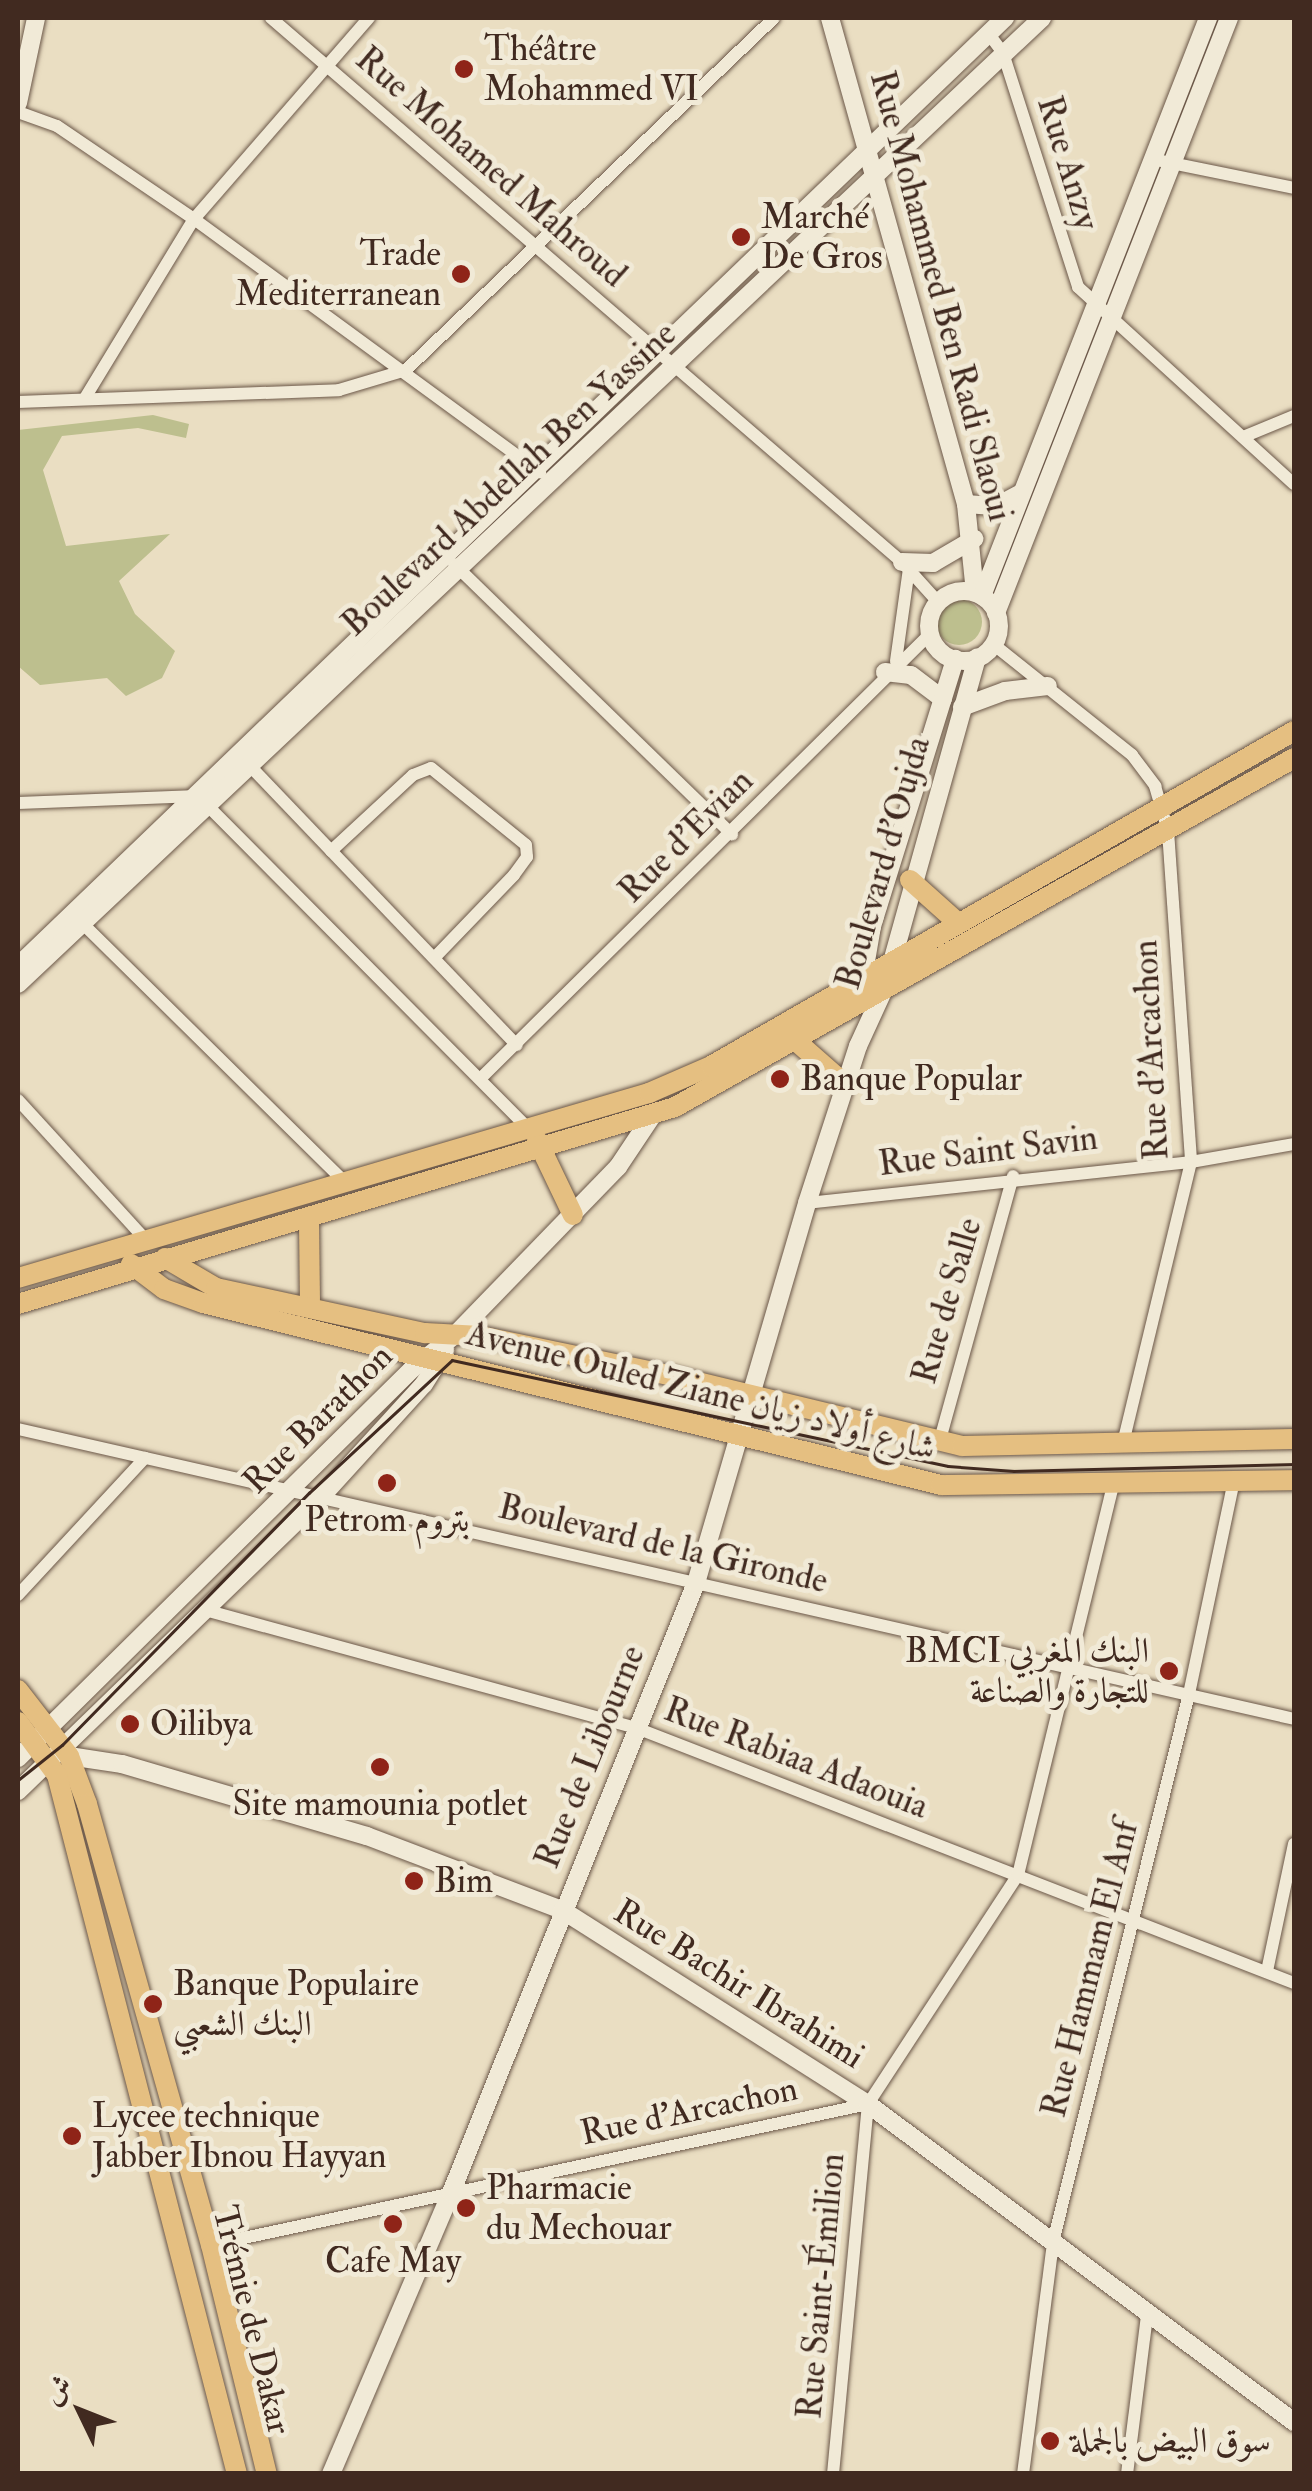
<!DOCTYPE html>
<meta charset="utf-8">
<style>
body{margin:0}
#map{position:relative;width:1312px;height:2491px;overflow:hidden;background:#eadec2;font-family:"IM FELL Double Pica",Amiri,serif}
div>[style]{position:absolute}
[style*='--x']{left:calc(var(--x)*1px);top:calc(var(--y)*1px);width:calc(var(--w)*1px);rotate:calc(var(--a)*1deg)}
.green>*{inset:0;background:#bdbf8e}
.round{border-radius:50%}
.roads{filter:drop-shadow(0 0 2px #6b5748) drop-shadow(0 0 2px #6b5748)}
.minor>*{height:12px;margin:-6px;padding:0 6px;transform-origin:6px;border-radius:6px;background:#f1ead7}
.tertiary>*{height:18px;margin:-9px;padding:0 9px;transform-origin:9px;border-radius:9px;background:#f1ead7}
.secondary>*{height:18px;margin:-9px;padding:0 9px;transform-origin:9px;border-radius:9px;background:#f1ead7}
.secondary>.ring{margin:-9px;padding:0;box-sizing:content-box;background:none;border:18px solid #f1ead7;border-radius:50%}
.primary>*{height:20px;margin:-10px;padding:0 10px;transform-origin:10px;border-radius:10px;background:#e5bf81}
.tram>*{height:2.5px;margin:-1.25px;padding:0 1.25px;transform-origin:1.25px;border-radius:1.25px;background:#412a20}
.dots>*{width:28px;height:28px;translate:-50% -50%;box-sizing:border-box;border:5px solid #f1ead7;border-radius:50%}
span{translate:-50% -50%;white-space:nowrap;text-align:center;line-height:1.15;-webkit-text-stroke:10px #f1ead7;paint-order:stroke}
.poi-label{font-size:35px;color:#412a20}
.left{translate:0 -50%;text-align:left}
.right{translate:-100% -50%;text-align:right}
.street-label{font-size:35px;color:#412a20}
.frame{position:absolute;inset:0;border:20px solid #412a20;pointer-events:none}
.north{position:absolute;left:30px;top:2361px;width:100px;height:100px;-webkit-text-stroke:8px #f1ead7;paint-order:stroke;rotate:313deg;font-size:28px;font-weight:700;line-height:40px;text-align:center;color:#412a20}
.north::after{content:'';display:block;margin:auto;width:35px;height:45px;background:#412a20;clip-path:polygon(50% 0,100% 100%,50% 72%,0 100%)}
</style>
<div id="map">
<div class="green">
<div style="clip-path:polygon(153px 415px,189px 424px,186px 438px,138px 428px,62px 436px,43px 470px,66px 546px,170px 534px,119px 581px,135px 614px,175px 651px,162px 678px,126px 696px,107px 678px,40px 685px,18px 666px,18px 430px)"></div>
<div class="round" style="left:936px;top:599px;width:46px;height:46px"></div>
</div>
<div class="roads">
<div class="minor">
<div style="--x:271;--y:18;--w:833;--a:40.77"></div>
<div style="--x:902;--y:562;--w:54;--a:48"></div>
<div style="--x:988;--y:33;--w:25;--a:53"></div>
<div style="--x:1003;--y:53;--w:246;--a:72.2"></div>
<div style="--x:1078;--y:287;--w:292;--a:42.4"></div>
<div style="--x:18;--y:112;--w:41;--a:19.7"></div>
<div style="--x:57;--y:126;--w:166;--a:34.2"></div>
<div style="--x:194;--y:219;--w:429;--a:36.2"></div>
<div style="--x:1152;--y:159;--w:145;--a:11.5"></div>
<div style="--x:85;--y:398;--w:210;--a:-58.7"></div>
<div style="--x:194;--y:219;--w:267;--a:-49"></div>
<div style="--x:18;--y:402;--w:321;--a:-2.1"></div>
<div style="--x:339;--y:390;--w:70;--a:-16.6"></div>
<div style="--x:406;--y:370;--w:509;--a:-43.73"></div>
<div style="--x:1243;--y:437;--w:55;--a:-22.4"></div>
<div style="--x:454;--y:564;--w:388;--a:44.2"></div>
<div style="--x:993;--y:644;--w:178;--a:38.6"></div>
<div style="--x:1132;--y:755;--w:39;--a:53"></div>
<div style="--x:1155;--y:786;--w:47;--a:73.9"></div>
<div style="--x:1168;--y:831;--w:332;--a:86"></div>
<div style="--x:1191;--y:1162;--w:285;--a:103.6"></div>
<div style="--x:896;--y:661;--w:94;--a:-82"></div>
<div style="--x:250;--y:766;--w:386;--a:46.3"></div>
<div style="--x:18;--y:803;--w:180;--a:-2.2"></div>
<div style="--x:198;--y:796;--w:468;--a:45.2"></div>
<div style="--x:331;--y:851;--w:112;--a:-42.8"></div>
<div style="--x:413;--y:775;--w:19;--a:-21"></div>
<div style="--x:431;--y:768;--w:122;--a:39"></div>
<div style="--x:526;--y:845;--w:12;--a:85"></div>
<div style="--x:527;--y:857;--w:22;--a:126"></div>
<div style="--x:514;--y:875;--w:115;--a:133.9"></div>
<div style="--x:78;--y:919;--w:376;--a:44.6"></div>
<div style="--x:482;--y:1077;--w:630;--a:-44.68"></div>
<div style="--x:18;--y:1100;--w:188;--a:47.6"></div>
<div style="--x:807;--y:1203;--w:386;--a:-6.1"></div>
<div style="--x:1191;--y:1162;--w:105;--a:-9.9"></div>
<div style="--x:18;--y:1429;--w:1309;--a:12.8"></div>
<div style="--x:939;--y:1443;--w:277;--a:-74.5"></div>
<div style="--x:18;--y:1595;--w:187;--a:-47.2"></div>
<div style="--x:205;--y:1610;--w:450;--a:15.3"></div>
<div style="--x:639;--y:1729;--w:703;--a:21.2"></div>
<div style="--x:1267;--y:1971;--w:130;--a:-78"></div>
<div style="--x:211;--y:2245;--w:672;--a:-12.11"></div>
<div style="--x:868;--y:2104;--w:274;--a:-56.8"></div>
<div style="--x:1018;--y:1875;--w:406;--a:-76.3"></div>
<div style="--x:833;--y:2474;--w:372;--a:-84.6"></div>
<div style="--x:1023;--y:2474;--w:234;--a:-82.6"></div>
<div style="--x:1053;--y:2242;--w:565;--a:-76.06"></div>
<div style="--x:1189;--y:1694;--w:218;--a:-78.1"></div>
<div style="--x:1127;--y:2474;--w:160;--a:-82.8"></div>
</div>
<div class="tertiary">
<div style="--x:830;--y:18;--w:505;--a:74.37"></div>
<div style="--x:966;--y:504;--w:89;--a:84.2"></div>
<div style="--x:902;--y:562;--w:31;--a:2"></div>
<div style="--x:933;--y:563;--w:48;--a:-30.3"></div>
<div style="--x:18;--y:966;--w:1369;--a:-43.85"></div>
<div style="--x:18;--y:984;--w:1408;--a:-43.33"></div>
<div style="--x:69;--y:1756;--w:54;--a:8.6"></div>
<div style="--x:122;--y:1764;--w:255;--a:16.4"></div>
<div style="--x:367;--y:1836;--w:209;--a:20.8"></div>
<div style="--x:562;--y:1910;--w:362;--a:32.4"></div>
<div style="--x:868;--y:2104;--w:532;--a:36.74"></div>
<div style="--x:18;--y:1758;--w:554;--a:-44.63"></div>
<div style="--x:412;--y:1369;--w:56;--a:-38.5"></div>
<div style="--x:456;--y:1334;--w:233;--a:-45.9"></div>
<div style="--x:618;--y:1167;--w:61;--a:-56.3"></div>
<div style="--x:18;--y:1791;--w:424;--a:-44.1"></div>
<div style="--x:322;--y:1496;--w:151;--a:-47.7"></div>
<div style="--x:424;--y:1384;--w:40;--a:-58"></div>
</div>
<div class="secondary">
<div style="--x:18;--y:103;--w:87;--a:-78"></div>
<div style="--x:966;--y:504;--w:31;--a:4"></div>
<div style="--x:997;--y:506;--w:26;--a:-28"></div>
<div class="ring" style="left:929px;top:591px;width:52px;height:52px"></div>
<div style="--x:982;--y:596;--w:621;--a:-68.64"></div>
<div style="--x:996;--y:613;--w:639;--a:-68.61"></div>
<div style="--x:885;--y:672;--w:26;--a:7"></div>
<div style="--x:911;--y:675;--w:40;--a:37"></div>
<div style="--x:962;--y:707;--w:46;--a:-20.4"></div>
<div style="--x:1005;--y:691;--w:43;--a:-6.6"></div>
<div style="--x:861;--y:990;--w:65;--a:-80.2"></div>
<div style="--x:872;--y:926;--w:280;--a:-72.7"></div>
<div style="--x:331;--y:2474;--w:306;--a:-66.9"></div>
<div style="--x:451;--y:2193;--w:657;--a:-68.12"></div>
<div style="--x:696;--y:1583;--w:396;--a:-73.7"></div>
<div style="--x:807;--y:1203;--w:165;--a:-72"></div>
<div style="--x:858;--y:1046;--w:65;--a:-65.4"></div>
<div style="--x:885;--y:987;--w:342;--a:-74.4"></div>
</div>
<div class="primary">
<div style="--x:910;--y:880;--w:63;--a:41.8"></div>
<div style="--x:796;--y:1041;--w:65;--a:41.3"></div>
<div style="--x:537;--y:1140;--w:83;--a:64.4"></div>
<div style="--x:309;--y:1221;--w:87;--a:89.3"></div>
<div style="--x:165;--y:1258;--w:59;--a:30.5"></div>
<div style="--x:216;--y:1288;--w:214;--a:12.2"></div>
<div style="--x:425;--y:1333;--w:55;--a:3.1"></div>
<div style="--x:480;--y:1336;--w:197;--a:11.7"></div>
<div style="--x:673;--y:1376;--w:297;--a:13.6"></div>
<div style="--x:962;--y:1446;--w:332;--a:-1.2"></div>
<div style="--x:131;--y:1264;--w:41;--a:37.1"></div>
<div style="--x:164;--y:1289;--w:41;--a:19.7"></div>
<div style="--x:203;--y:1303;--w:760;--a:13.85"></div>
<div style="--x:941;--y:1485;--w:353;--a:-0.8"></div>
<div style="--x:18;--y:1278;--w:658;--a:-16.34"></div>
<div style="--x:649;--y:1093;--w:68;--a:-23.5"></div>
<div style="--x:711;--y:1066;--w:672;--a:-29.88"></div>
<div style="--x:18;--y:1304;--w:686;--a:-16.69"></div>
<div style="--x:675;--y:1107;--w:711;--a:-29.41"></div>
<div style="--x:18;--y:1690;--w:83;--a:52.3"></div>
<div style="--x:69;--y:1756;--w:51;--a:69.4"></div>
<div style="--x:87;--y:1804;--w:458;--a:74.3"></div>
<div style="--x:211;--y:2245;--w:236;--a:76.3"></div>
<div style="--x:18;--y:1722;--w:66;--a:53.7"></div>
<div style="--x:57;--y:1775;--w:722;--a:75.56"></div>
</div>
</div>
<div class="tram">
<div style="--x:18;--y:1780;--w:56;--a:-38.5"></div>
<div style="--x:62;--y:1745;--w:353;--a:-45.6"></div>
<div style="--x:309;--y:1493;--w:195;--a:-42.9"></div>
<div style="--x:452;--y:1360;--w:507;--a:12.06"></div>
<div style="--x:948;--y:1466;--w:66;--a:4.3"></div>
<div style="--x:1014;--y:1471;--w:280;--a:-1.4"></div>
</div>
<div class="dots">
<div style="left:464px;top:69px;background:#8f2418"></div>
<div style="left:741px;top:237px;background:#8f2418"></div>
<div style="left:461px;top:274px;background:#8f2418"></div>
<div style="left:780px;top:1079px;background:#8f2418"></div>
<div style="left:387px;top:1483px;background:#8f2418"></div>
<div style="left:1169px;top:1671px;background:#8f2418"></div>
<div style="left:130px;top:1724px;background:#8f2418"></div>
<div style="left:380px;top:1767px;background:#8f2418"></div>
<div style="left:414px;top:1881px;background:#8f2418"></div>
<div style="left:153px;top:2004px;background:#8f2418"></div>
<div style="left:72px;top:2136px;background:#8f2418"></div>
<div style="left:466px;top:2208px;background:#8f2418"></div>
<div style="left:393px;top:2224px;background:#8f2418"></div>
<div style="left:1050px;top:2441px;background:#8f2418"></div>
</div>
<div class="poi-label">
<span class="left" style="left:484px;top:69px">Théâtre<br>Mohammed VI</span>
<span class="left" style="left:761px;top:237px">Marché<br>De Gros</span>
<span class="right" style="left:441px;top:274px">Trade<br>Mediterranean</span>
<span class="left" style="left:800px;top:1079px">Banque Popular</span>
<span style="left:387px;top:1520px">Petrom بتروم</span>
<span class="right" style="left:1149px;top:1671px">BMCI البنك المغربي<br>للتجارة والصناعة</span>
<span class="left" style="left:150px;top:1724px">Oilibya</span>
<span style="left:380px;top:1804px">Site mamounia potlet</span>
<span class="left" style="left:434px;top:1881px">Bim</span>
<span class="left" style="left:173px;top:2004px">Banque Populaire<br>البنك الشعبي</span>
<span class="left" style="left:92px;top:2136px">Lycee technique<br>Jabber Ibnou Hayyan</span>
<span class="left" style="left:486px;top:2208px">Pharmacie<br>du Mechouar</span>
<span style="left:393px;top:2261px">Cafe May</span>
<span class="left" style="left:1070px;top:2441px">سوق البيض بالجملة</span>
</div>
<div class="street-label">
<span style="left:1068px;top:163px;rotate:73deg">Rue Anzy</span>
<span style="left:491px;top:167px;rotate:41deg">Rue Mohamed Mahroud</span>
<span style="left:941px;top:296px;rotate:75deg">Rue Mohammed Ben Radi Slaoui</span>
<span style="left:509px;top:479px;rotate:-43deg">Boulevard Abdellah Ben Yassine</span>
<span style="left:686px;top:836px;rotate:-45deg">Rue d'Evian</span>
<span style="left:883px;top:863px;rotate:-74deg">Boulevard d'Oujda</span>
<span style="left:1151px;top:1050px;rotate:-93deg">Rue d'Arcachon</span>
<span style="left:988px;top:1151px;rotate:-7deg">Rue Saint Savin</span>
<span style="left:947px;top:1301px;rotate:-74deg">Rue de Salle</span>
<span style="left:701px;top:1391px;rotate:14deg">Avenue Ouled Ziane شارع أولاد زيان</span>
<span style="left:318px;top:1419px;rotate:-45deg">Rue Barathon</span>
<span style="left:663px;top:1544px;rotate:13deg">Boulevard de la Gironde</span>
<span style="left:590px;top:1757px;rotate:-68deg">Rue de Libourne</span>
<span style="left:796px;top:1758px;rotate:21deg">Rue Rabiaa Adaouia</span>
<span style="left:1090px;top:1969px;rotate:-76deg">Rue Hammam El Anf</span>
<span style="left:739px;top:1984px;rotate:32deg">Rue Bachir Ibrahimi</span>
<span style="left:689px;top:2111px;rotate:-12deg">Rue d'Arcachon</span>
<span style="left:821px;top:2286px;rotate:-85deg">Rue Saint-Émilion</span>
<span style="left:252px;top:2320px;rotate:76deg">Trémie de Dakar</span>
</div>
<div class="frame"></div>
<div class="north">ش</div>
</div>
